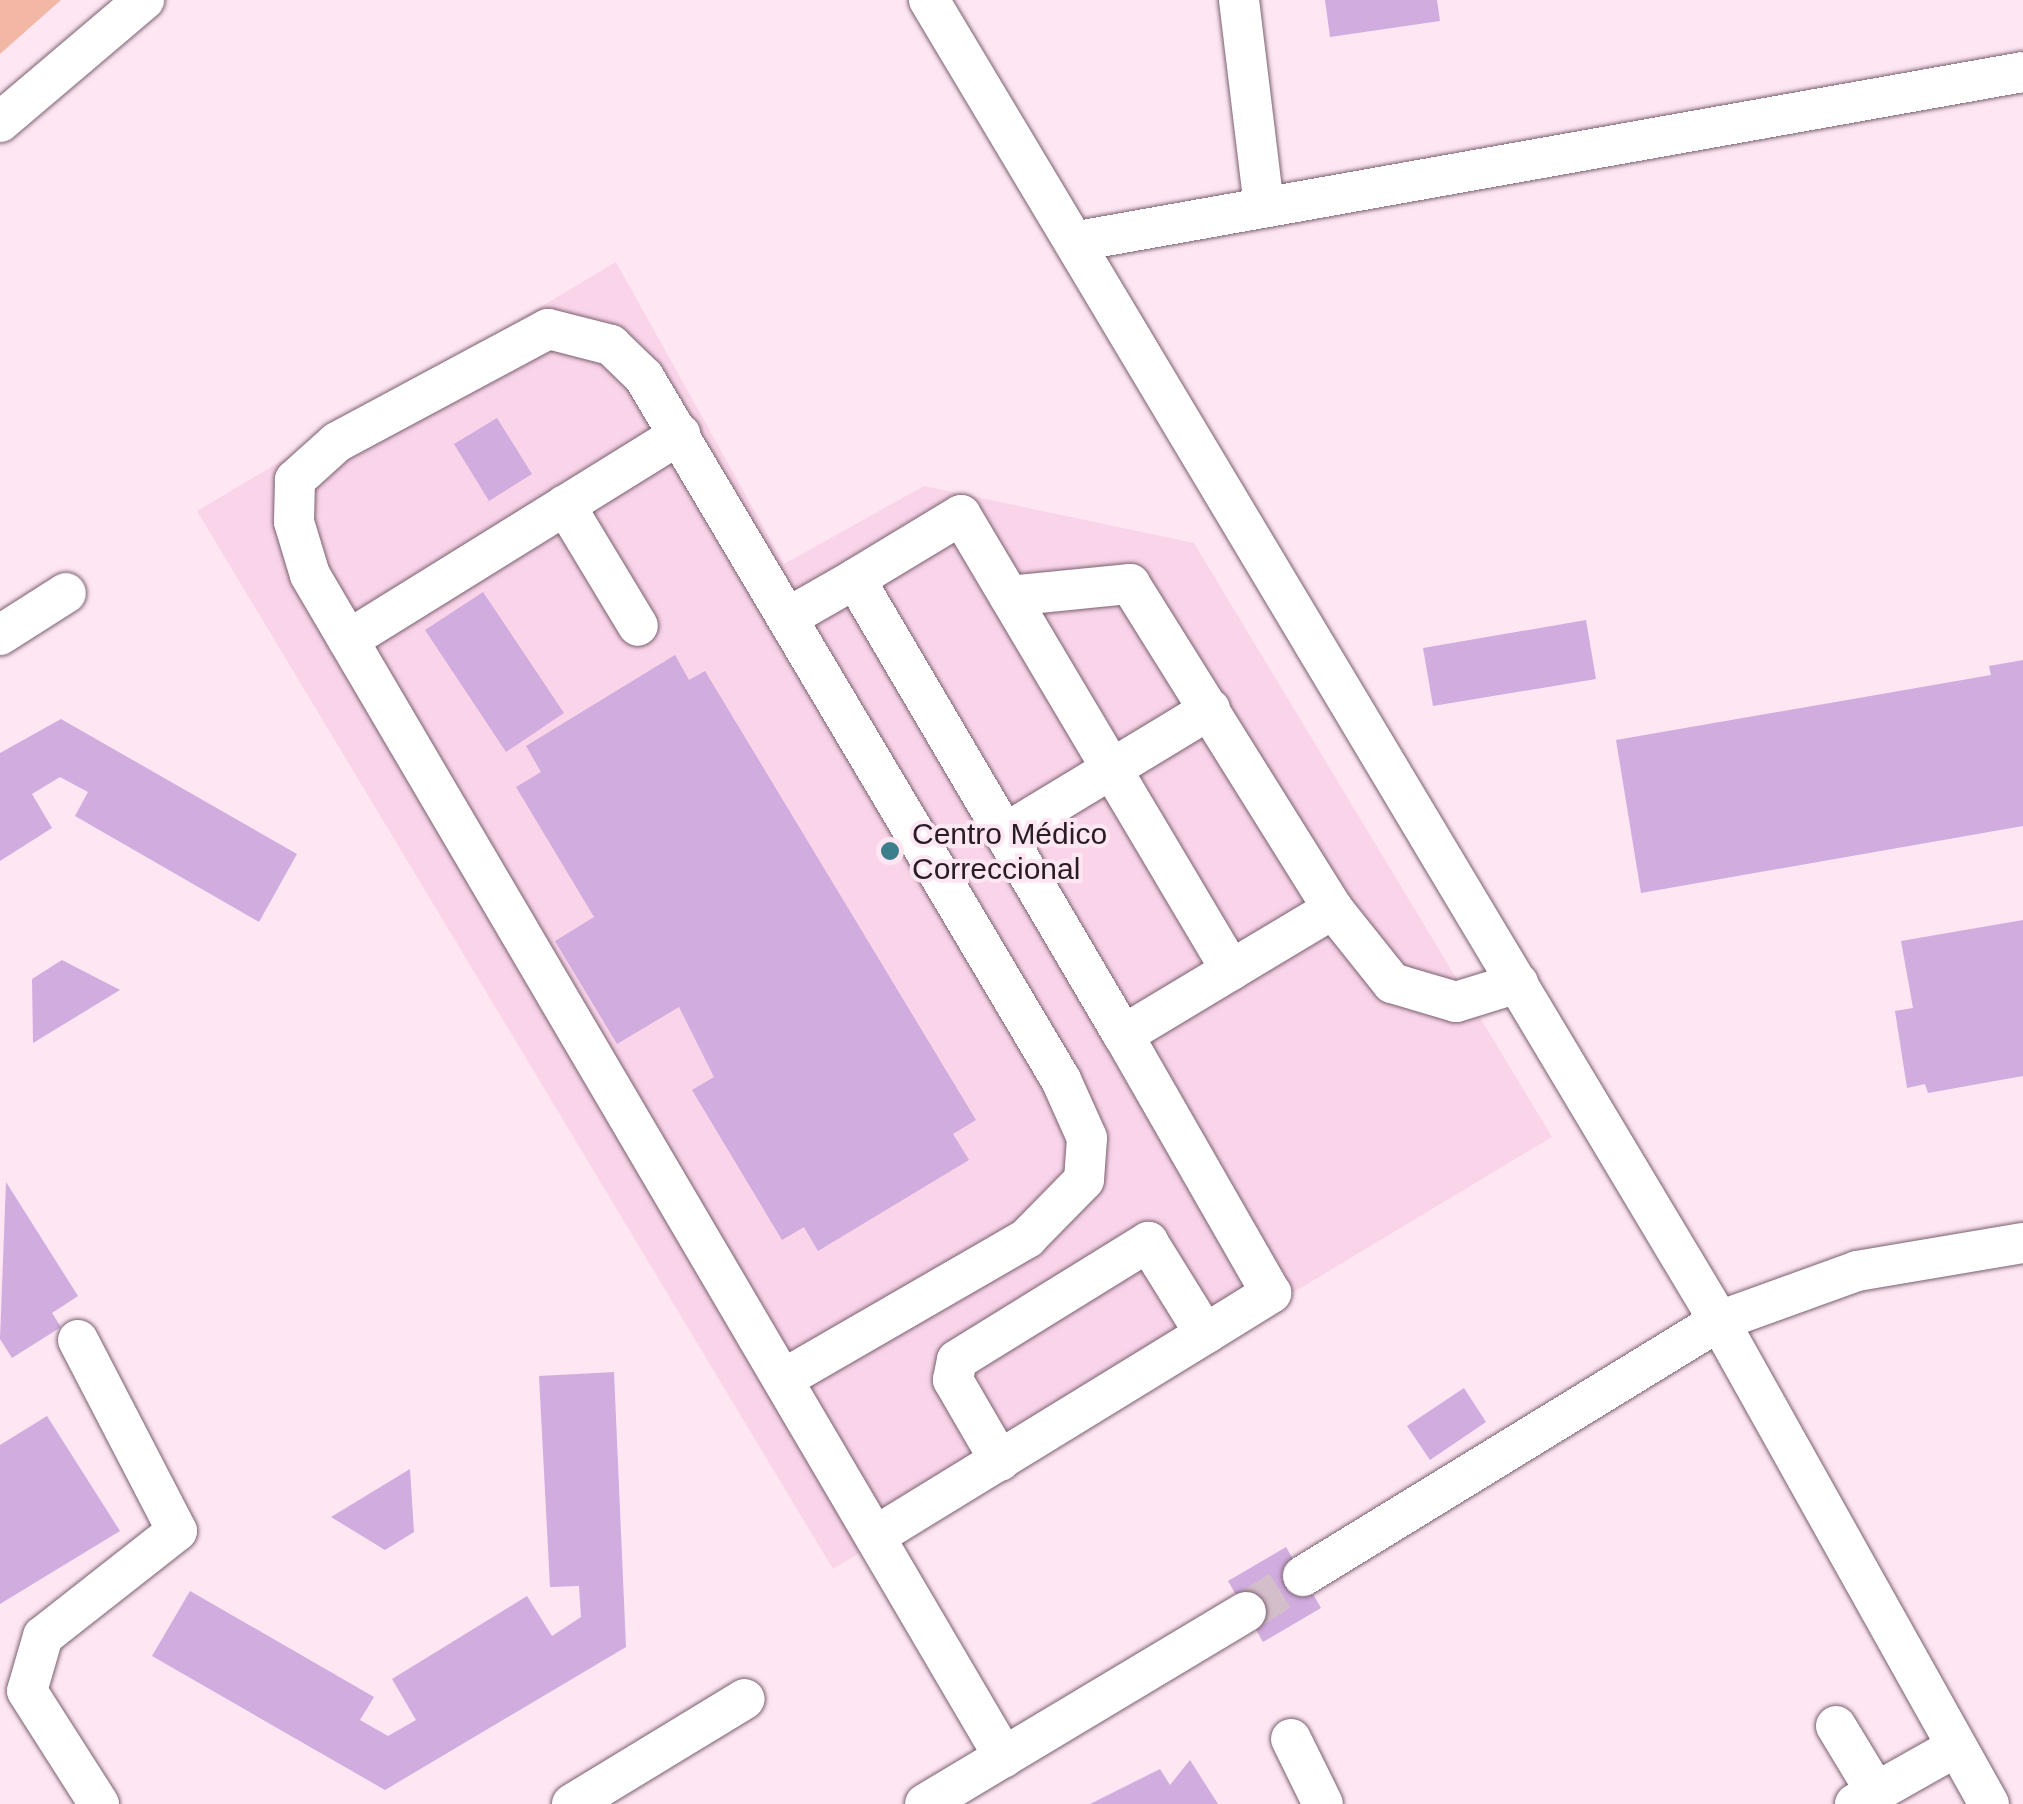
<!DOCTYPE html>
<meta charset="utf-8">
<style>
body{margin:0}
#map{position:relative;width:2023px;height:1804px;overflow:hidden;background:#fee6f3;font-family:Arial,sans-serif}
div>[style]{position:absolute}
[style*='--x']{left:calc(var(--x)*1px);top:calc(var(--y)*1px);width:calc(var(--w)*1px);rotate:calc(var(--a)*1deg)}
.built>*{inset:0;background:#fad5ea}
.green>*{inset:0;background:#f3b7a6}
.building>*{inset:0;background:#d0acdf}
.minor-tunnel>*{height:40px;margin-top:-20px;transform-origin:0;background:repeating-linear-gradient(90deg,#d3beca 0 40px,transparent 0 60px)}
.roads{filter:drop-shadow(0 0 2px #7a606f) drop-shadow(0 0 2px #7a606f)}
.minor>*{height:40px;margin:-20px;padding:0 20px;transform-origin:20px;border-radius:20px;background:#fff}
.dots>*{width:28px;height:28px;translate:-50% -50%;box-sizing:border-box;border:5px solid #fee6f3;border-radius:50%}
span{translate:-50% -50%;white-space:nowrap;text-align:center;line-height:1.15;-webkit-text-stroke:8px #fee6f3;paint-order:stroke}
.poi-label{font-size:30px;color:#281d24}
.left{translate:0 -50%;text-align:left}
</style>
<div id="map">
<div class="built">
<div style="clip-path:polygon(616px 262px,784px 564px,924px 486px,1194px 543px,1552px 1137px,833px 1569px,197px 511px)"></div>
</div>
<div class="green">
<div style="clip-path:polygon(0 0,61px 0,0 54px)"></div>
</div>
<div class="building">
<div style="clip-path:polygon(1325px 0,1437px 0,1440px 21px,1330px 37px)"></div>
<div style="clip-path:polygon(497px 418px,532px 474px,489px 501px,454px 444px)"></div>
<div style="clip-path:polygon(483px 592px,564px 713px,506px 752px,425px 630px)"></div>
<div style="clip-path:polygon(1586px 620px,1596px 679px,1433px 706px,1423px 648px)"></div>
<div style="clip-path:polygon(675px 655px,689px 680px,705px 671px,976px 1120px,953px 1134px,969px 1160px,818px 1251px,804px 1227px,782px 1240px,692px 1090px,714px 1077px,679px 1007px,617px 1044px,555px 941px,594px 917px,516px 787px,541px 772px,526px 746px)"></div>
<div style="clip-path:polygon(2023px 660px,2023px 826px,1641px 893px,1616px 740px,1991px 675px,1989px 666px)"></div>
<div style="clip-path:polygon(61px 719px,297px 854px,259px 922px,75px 816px,88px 792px,60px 777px,32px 794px,52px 828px,0 861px,0 753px)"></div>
<div style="clip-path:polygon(2023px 920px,2023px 1076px,1928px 1093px,1925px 1084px,1907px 1088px,1895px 1011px,1913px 1008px,1901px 941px)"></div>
<div style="clip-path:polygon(62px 960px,120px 990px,33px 1043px,32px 979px)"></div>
<div style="clip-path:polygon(6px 1182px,78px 1296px,52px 1313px,61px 1327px,12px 1358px,0 1339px)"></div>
<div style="clip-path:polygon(614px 1372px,626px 1647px,385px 1790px,152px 1656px,190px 1591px,374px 1697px,360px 1720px,388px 1736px,416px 1720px,392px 1679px,527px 1596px,552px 1636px,581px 1617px,579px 1586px,550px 1587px,539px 1376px)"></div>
<div style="clip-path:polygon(1464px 1388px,1486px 1422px,1430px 1460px,1407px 1426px)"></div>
<div style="clip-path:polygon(47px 1416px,120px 1531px,0 1604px,0 1445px)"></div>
<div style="clip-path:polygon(410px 1469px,414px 1532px,385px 1550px,331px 1517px)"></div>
<div style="clip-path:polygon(1286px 1547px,1321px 1608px,1263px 1642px,1228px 1581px)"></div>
<div style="clip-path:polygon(1190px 1760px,1218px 1804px,1090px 1804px,1160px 1769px,1170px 1785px)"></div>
</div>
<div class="minor-tunnel">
<div style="--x:1246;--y:1612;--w:67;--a:-32.3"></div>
</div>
<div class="roads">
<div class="minor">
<div style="--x:929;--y:0;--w:1539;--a:59.12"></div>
<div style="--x:1719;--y:1321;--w:553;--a:60.79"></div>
<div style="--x:1239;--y:0;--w:209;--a:83.1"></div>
<div style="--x:0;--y:122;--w:189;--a:-40.3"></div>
<div style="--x:1078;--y:241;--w:960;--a:-10.14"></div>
<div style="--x:565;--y:505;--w:141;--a:58.9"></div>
<div style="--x:1009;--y:596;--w:122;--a:-5.7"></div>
<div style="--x:1130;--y:584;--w:383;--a:58"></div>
<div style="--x:1333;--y:909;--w:95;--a:51.4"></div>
<div style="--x:1392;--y:983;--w:67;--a:16.5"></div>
<div style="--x:1456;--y:1002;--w:65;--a:-17"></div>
<div style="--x:787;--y:618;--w:78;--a:-29.8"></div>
<div style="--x:0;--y:635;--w:78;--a:-32.5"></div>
<div style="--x:348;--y:640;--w:391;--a:-31.8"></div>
<div style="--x:1004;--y:834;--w:241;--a:-31.2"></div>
<div style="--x:1231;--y:970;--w:529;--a:-120.69"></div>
<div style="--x:961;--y:515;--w:124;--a:148.9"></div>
<div style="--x:855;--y:579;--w:529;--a:59.56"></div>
<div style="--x:1123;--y:1035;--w:126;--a:-31"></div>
<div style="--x:1231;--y:970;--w:119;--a:-30.9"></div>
<div style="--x:78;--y:1340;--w:215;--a:62.6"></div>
<div style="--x:177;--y:1531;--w:170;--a:141.9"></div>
<div style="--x:43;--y:1636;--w:57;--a:106.2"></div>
<div style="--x:27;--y:1691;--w:134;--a:57.5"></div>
<div style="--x:785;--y:1378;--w:280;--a:-30"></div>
<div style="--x:1027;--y:1238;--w:81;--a:-45.5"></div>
<div style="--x:1084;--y:1180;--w:42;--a:-85.9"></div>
<div style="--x:1087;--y:1138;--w:64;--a:-114.1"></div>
<div style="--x:1061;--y:1080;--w:817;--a:-120.68"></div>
<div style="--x:644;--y:377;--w:46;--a:-135.9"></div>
<div style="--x:611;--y:345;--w:65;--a:-165.7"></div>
<div style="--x:548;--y:329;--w:239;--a:151.8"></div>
<div style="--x:337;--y:442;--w:57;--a:137.9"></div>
<div style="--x:295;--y:480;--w:42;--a:91.4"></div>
<div style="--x:294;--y:522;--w:55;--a:73.2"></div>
<div style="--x:310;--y:575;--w:1371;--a:59.58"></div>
<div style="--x:1000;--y:1461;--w:94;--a:-120.1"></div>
<div style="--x:953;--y:1380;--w:20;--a:-79"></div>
<div style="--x:957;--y:1360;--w:225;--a:-31.7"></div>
<div style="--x:1148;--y:1242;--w:108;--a:58.2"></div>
<div style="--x:1205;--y:1334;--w:78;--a:-31.8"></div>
<div style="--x:1271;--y:1293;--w:297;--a:-119.8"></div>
<div style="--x:877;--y:1535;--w:385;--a:-31.5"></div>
<div style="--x:1303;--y:1576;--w:488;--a:-31.5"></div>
<div style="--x:1719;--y:1321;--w:147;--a:-19.9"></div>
<div style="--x:1857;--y:1271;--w:168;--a:-9.6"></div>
<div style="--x:1836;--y:1726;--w:77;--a:58.8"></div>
<div style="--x:1291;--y:1739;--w:72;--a:63.8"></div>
<div style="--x:572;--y:1804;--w:202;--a:-31.3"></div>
<div style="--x:925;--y:1804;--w:374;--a:-30.9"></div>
<div style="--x:1855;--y:1804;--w:116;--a:-29.4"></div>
</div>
</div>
<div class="dots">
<div style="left:890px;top:851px;background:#3a7f8b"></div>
</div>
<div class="poi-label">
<span class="left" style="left:912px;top:851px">Centro Médico<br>Correccional</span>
</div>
</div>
